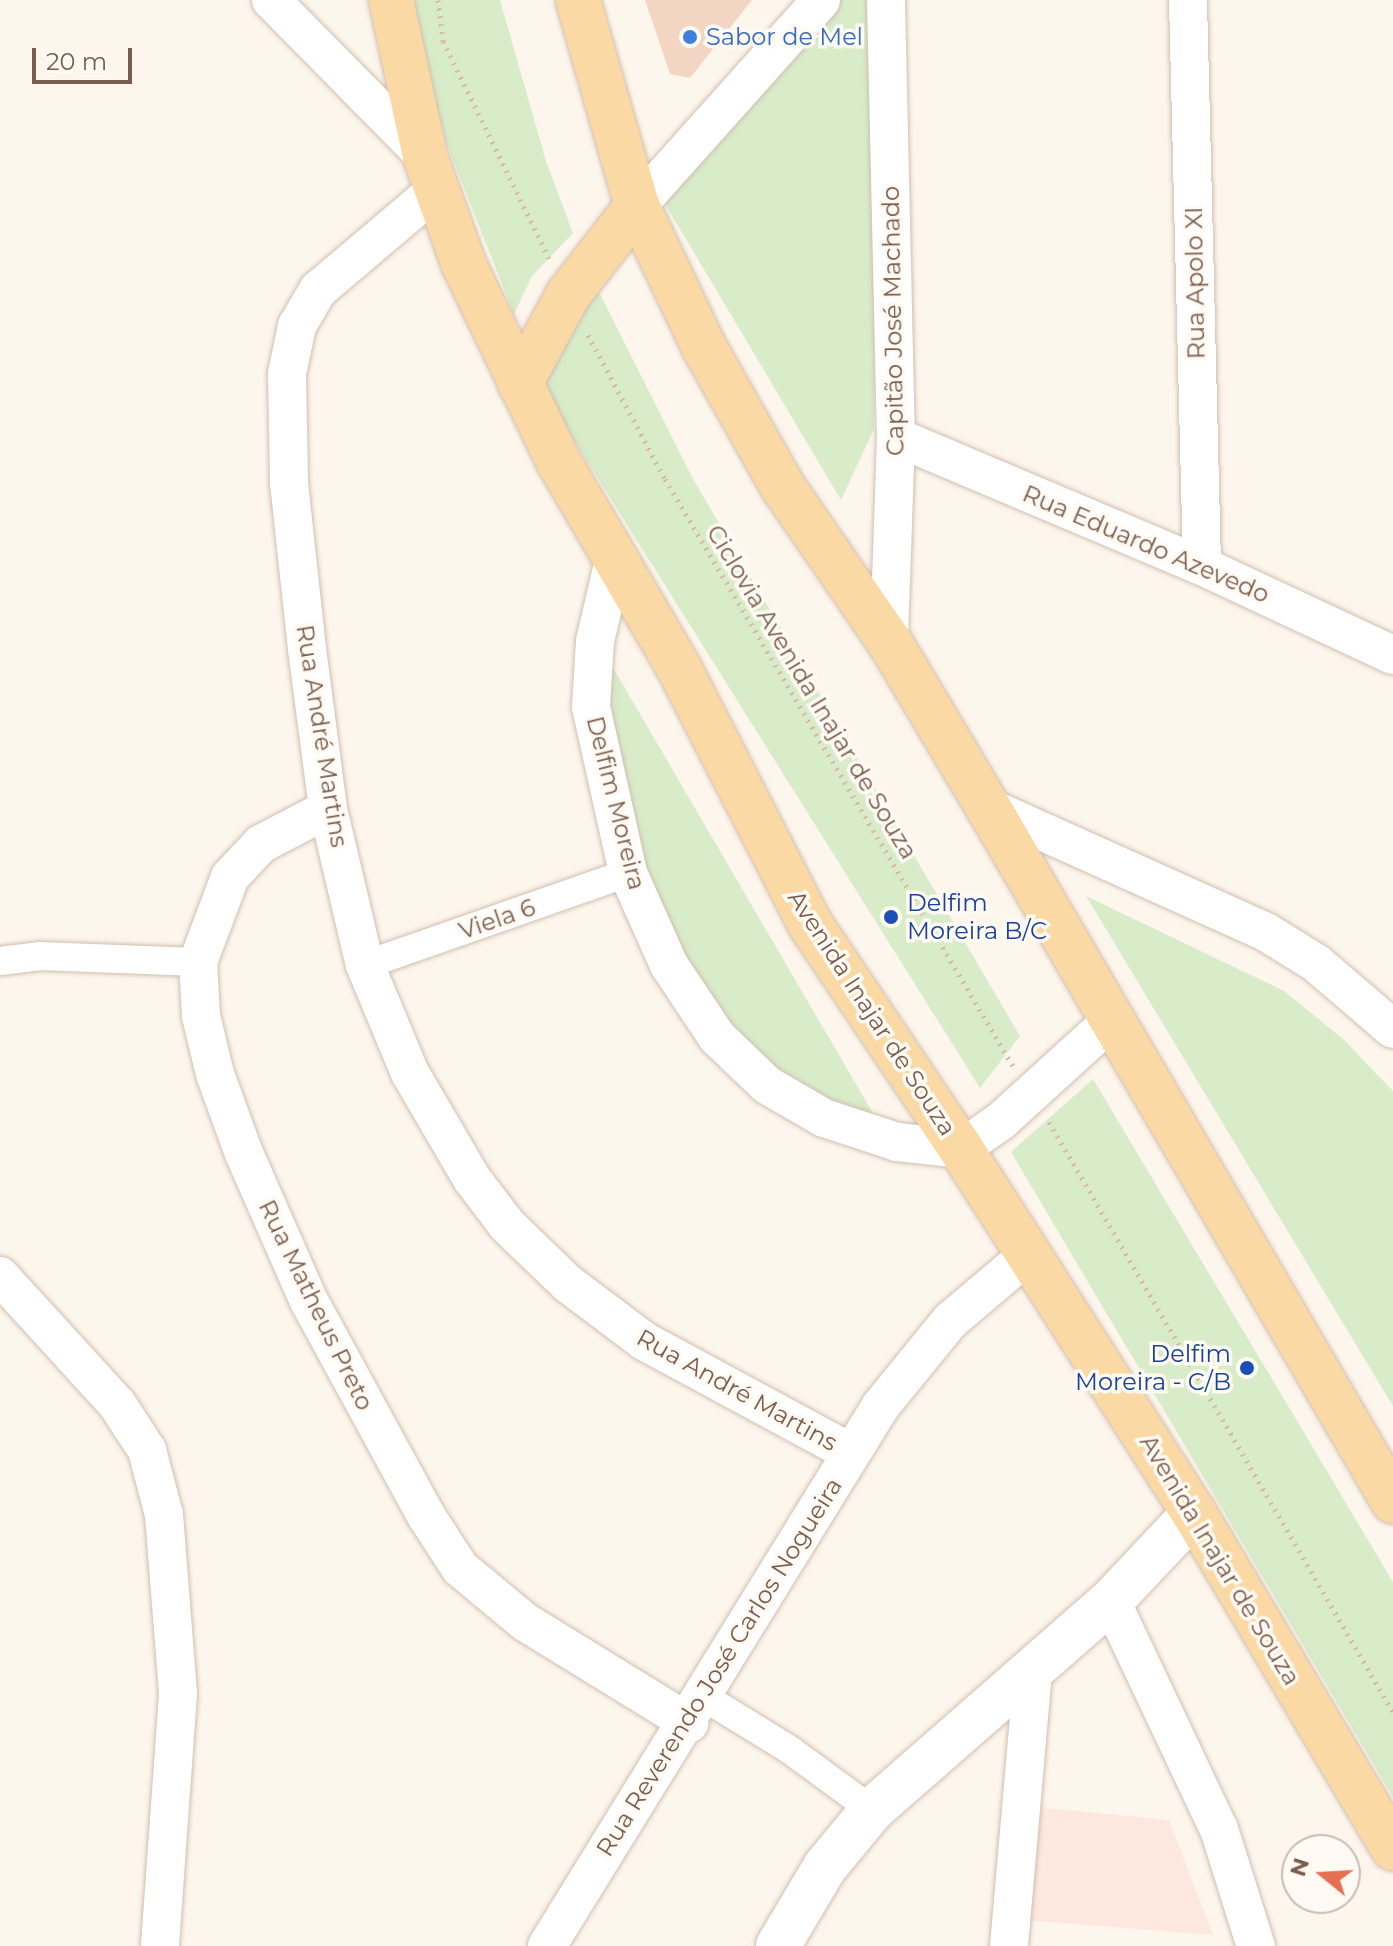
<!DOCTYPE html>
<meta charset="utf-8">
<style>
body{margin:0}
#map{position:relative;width:1393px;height:1946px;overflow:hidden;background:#fdf6ec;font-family:Montserrat,sans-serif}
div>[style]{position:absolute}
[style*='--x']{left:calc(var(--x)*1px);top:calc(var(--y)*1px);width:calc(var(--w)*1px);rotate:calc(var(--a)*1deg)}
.commercial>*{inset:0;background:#fde8e0}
.green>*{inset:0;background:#d8ecc9}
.building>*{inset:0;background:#f3d5c3}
.path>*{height:5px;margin-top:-2.5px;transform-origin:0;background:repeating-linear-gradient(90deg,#d9b8a5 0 2px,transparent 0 8px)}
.roads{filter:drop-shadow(0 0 2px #d1beb0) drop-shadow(0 0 2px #d1beb0)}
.pedestrian>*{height:28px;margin:-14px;padding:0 14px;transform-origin:14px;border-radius:14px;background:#fff}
.minor>*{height:38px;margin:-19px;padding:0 19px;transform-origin:19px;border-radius:19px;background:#fff}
.tertiary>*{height:44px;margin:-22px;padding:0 22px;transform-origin:22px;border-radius:22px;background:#fff}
.primary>*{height:44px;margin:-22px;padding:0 22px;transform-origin:22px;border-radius:22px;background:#fbd9a5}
.dots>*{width:22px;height:22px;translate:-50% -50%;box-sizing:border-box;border:4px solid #fffaf3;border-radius:50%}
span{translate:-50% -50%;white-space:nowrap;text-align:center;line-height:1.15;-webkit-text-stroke:7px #fffaf3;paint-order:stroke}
.shop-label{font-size:24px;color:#366cbe}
.left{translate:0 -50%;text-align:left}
.street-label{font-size:24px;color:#7a5c4d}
.transit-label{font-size:24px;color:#164399}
.right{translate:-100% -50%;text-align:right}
.north{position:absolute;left:1281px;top:1834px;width:80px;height:80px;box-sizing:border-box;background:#fffaf3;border:2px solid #cabbb1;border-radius:50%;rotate:288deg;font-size:22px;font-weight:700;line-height:32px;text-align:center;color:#7a5c4d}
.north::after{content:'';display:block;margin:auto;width:28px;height:36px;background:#e76f51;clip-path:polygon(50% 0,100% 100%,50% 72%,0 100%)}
.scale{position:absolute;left:32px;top:48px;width:100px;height:36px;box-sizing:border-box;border:4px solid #7a5c4d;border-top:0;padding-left:10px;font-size:24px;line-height:28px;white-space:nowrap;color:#7a5c4d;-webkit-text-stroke:6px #fffaf3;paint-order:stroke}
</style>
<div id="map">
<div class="commercial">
<div style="clip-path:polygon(1035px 1807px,1169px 1820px,1213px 1935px,1024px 1920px)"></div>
</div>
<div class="green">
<div style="clip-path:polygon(409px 0,500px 0,546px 161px,573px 233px,532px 276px,514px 314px,446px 142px)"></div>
<div style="clip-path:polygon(803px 0,876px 0,874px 429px,841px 500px,646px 172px)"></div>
<div style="clip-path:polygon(592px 278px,692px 477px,1020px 1036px,980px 1088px,564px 424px,542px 376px)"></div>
<div style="clip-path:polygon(605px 654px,874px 1115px,810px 1108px,708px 1020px,624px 850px)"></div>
<div style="clip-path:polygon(1086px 896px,1284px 991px,1343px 1039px,1393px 1091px,1393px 1406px)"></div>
<div style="clip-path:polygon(1093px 1079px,1393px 1582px,1393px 1797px,1011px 1152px)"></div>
</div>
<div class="building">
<div style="clip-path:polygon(645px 0,752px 0,690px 78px,670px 74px)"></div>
</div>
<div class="path">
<div style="--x:438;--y:0;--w:41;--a:83"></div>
<div style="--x:443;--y:41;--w:242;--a:64"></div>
<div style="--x:588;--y:335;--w:163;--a:61.9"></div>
<div style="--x:665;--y:479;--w:682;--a:59.34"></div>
<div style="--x:1049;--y:1122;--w:683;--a:59.76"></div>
</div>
<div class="roads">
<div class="pedestrian">
<div style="--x:0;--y:961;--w:39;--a:-7"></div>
<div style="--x:39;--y:956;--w:159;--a:2.2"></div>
<div style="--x:365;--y:965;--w:279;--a:-19.3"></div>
<div style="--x:704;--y:1697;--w:101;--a:31.6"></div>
<div style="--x:790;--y:1750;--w:102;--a:36.2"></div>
</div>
<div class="minor">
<div style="--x:271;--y:0;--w:219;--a:45.4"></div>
<div style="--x:886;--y:0;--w:437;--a:88.7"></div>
<div style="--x:896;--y:437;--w:204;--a:92"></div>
<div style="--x:1188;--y:0;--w:566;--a:88.58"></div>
<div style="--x:436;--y:190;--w:155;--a:139.7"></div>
<div style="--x:318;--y:290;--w:42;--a:120.3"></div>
<div style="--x:297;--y:326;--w:49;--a:101.8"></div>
<div style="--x:287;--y:374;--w:109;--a:88.9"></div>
<div style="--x:289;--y:483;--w:167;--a:83.8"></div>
<div style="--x:307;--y:649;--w:161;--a:82.5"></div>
<div style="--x:328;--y:809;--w:160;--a:76.7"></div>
<div style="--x:365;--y:965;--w:117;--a:67.4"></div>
<div style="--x:410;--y:1073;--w:123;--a:59.7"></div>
<div style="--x:472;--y:1179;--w:58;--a:52.7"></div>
<div style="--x:507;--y:1225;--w:83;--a:44"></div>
<div style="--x:567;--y:1283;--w:96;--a:37"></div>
<div style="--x:644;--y:1341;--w:235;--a:28.4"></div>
<div style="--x:637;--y:206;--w:276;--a:-48.2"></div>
<div style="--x:896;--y:437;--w:332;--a:22.9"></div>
<div style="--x:1202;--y:566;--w:211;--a:25"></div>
<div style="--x:615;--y:556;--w:87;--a:103.2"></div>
<div style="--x:595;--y:641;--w:66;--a:93.5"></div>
<div style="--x:591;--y:707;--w:170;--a:77.4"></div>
<div style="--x:628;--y:873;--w:101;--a:66"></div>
<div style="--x:669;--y:965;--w:87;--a:56.3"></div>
<div style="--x:717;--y:1037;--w:69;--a:43.8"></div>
<div style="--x:767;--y:1085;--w:66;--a:30.1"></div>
<div style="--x:824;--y:1118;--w:77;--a:18.2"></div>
<div style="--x:897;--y:1142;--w:64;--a:6.2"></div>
<div style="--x:961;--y:1149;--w:49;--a:-35"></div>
<div style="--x:1001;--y:1121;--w:149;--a:-42.3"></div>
<div style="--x:988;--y:807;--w:305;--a:24.2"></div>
<div style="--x:1266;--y:932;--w:59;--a:31.8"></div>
<div style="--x:1316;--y:963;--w:101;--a:40.6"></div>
<div style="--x:328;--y:809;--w:76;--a:152.4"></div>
<div style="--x:261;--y:844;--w:45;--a:133.2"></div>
<div style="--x:230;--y:877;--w:91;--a:110.6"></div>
<div style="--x:198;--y:962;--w:54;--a:86.8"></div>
<div style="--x:201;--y:1016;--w:60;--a:76.4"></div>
<div style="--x:215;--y:1074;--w:82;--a:70"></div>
<div style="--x:243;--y:1151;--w:164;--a:66.3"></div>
<div style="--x:309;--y:1301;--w:246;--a:61.4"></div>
<div style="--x:427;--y:1517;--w:61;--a:57.1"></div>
<div style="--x:460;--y:1568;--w:85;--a:39.7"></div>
<div style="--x:525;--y:1622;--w:193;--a:31.6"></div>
<div style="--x:0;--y:1276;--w:173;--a:47.6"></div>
<div style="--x:117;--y:1404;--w:55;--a:56.9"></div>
<div style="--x:147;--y:1450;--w:67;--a:75.3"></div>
<div style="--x:164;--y:1515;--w:180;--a:85.5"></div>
<div style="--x:178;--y:1694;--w:253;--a:94.1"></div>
<div style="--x:1111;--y:1601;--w:252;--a:64.7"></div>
<div style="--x:1219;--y:1829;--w:123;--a:72.5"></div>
<div style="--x:547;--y:1946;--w:634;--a:-58.29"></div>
<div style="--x:880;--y:1407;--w:111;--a:-50.9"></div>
<div style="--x:950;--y:1321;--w:104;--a:-40.3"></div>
<div style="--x:1009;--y:1946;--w:275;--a:-85"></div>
</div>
<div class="tertiary">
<div style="--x:778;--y:1946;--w:92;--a:-59.3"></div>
<div style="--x:825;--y:1867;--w:74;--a:-50.5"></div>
<div style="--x:872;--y:1810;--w:317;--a:-41.2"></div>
<div style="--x:1111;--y:1601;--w:121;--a:-46.7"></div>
</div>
<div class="primary">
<div style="--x:391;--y:0;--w:160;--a:77.7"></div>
<div style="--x:425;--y:156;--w:116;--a:70.3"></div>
<div style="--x:464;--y:265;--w:219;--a:64.3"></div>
<div style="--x:559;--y:462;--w:241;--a:59.8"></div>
<div style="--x:680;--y:670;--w:285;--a:62.9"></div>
<div style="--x:810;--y:924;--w:271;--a:56.1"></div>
<div style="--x:961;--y:1149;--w:432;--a:57.4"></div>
<div style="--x:1194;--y:1513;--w:390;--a:59.3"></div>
<div style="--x:578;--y:0;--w:214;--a:74"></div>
<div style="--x:637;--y:206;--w:156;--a:64.6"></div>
<div style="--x:704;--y:347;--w:161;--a:60.6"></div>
<div style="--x:783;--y:487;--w:187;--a:55.5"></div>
<div style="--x:889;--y:641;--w:193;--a:59.2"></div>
<div style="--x:988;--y:807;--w:804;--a:59.73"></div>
<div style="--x:520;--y:384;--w:101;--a:-61.7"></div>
<div style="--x:568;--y:295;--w:113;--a:-52.2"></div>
</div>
</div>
<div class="dots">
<div style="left:690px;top:37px;background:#3f7fe0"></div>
<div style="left:891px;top:917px;background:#1a4fb4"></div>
<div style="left:1247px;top:1368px;background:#1a4fb4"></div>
</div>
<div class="shop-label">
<span class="left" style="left:706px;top:37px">Sabor de Mel</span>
</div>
<div class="street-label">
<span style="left:1195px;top:283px;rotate:-91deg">Rua Apolo XI</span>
<span style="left:893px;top:321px;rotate:-91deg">Capitão José Machado</span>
<span style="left:1146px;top:544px;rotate:23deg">Rua Eduardo Azevedo</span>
<span style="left:812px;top:692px;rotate:59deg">Ciclovia Avenida Inajar de Souza</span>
<span style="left:322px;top:736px;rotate:81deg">Rua André Martins</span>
<span style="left:616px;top:803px;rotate:76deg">Delfim Moreira</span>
<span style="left:497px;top:919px;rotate:-19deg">Viela 6</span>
<span style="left:872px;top:1013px;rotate:57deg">Avenida Inajar de Souza</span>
<span style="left:316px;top:1305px;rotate:64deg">Rua Matheus Preto</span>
<span style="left:737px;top:1390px;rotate:29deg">Rua André Martins</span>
<span style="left:1220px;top:1560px;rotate:59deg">Avenida Inajar de Souza</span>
<span style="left:719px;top:1667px;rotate:-58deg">Rua Reverendo José Carlos Nogueira</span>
</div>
<div class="transit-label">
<span class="left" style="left:907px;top:917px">Delfim<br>Moreira B/C</span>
<span class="right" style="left:1231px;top:1368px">Delfim<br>Moreira - C/B</span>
</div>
<div class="north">N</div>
<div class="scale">20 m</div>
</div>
